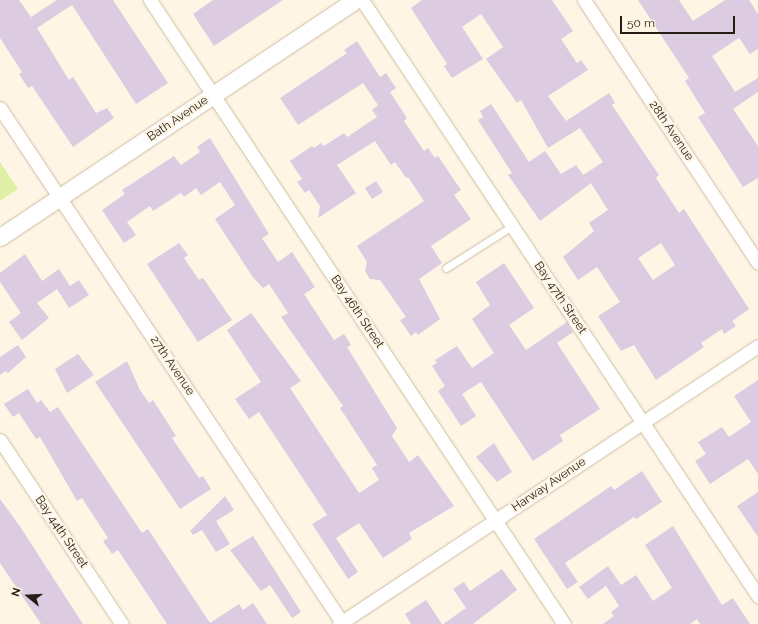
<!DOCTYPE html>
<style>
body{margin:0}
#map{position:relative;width:758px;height:624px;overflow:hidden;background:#fff5e5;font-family:Raleway,sans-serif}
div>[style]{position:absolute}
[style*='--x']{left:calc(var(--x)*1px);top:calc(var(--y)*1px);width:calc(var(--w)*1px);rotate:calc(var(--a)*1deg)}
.green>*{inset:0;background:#def0a6}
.building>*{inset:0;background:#ddcbe2}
.roads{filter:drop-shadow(0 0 1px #ccbda4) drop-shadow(0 0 1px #ccbda4)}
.service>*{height:7px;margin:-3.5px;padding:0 3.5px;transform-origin:3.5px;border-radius:3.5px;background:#fff}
.minor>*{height:13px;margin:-6.5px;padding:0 6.5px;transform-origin:6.5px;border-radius:6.5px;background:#fff}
.tertiary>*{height:17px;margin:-8.5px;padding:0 8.5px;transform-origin:8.5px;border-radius:8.5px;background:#fff}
span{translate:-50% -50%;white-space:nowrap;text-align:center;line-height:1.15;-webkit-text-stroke:4px #fff5e5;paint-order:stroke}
.street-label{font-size:12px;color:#241e15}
.north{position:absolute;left:8px;top:576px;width:40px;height:40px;-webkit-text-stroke:3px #fff5e5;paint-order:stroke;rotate:288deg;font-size:11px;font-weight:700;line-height:16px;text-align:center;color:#241e15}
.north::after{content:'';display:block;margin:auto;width:14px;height:18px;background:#241e15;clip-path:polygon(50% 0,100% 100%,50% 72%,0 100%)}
.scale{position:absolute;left:620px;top:16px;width:115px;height:18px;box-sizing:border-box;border:2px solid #241e15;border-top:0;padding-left:5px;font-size:12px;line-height:14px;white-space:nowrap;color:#241e15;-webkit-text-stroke:3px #fff5e5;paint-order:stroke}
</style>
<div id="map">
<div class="green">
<div style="clip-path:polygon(0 162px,18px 189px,0 201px)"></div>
</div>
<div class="building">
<div style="clip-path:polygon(0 0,19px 0,31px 17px,57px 0,113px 0,168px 83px,136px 104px,72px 5px,37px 28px,69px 80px,73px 77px,96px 113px,107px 108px,114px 118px,73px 147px,32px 86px,28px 88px,19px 74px,22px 72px,0 38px)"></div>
<div style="clip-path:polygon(213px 0,283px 0,214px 46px,193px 14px)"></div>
<div style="clip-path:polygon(evenodd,422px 0,552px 0,573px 31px,561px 39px,577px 63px,581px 60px,588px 70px,548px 96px,566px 121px,609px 93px,615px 103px,612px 105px,659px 175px,656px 178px,679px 213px,684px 209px,749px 309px,732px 321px,736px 326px,724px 334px,722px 329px,701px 343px,704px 347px,656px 380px,634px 345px,621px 351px,598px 316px,620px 302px,597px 267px,578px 280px,563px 257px,594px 231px,589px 223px,608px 210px,591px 183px,540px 221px,508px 175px,512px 173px,478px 120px,483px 117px,480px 111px,491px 104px,529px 162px,545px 151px,561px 174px,576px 165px,583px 175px,603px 162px,580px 128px,548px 148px,521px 100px,517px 103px,486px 59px,503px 47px,481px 14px,462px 27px,483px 59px,452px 78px,444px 66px,447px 64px,411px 8px,422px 0,661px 243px,675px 265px,653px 280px,638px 258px,661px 243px)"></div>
<div style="clip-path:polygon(638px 0,679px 0,693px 21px,725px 0,749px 0,758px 14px,758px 49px,750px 54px,739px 38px,712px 56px,735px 92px,758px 78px,758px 92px,733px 109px,758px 146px,758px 178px,743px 187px,698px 117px,705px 113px,685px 81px,689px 78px)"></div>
<div style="clip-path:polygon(357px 41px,380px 77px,386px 73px,396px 88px,390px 92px,407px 118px,404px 121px,424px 151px,428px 148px,435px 158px,438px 156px,461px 190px,454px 195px,471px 219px,431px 246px,442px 263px,419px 279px,440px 319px,418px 335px,416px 332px,411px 336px,400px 320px,406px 317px,380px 280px,370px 279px,365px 271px,367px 262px,357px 246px,424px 201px,408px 177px,406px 178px,395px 162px,391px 165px,375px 141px,337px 165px,356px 193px,318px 218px,320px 206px,309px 190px,305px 193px,297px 182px,302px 179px,290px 161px,312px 146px,314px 148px,321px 143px,324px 146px,344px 133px,347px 137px,377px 117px,372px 110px,378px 105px,363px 83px,298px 125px,280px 98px,347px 53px,344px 50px)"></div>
<div style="clip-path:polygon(210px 138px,269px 234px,262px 238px,278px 262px,292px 252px,315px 287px,304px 294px,334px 340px,344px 334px,351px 345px,347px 347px,397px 428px,392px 436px,409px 462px,418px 455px,454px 506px,409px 533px,412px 539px,383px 558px,359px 523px,336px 538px,358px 572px,348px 579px,312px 524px,327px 515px,259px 412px,249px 419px,235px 399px,261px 382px,227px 330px,251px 313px,301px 381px,290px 388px,359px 493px,379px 480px,372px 468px,377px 465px,340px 408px,343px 406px,281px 317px,288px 313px,269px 284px,263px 288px,252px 276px,215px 219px,235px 205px,220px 182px,201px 195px,196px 188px,184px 197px,181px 193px,153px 211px,150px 206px,127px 222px,136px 235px,124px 243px,102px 210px,125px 194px,122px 190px,174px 156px,181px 165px,200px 152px,197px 147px)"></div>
<div style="clip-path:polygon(376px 181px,383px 192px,372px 199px,365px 188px)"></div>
<div style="clip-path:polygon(179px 243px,188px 255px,184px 258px,199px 280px,203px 278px,232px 320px,198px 342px,147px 264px)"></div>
<div style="clip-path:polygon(25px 254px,42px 281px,59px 269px,70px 286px,79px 280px,89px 295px,69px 308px,57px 289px,37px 303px,49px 318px,22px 340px,9px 322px,21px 313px,0 282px,0 273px)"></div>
<div style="clip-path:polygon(504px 263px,534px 308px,509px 325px,526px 350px,567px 322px,573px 332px,557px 343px,600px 409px,560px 435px,563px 441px,533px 461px,481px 382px,462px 394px,476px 416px,461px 426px,438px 391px,445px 386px,432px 366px,437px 363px,435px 360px,457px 346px,472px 368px,494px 353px,472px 319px,490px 305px,476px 282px)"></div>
<div style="clip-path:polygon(18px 345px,26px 357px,8px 373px,6px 371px,0 375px,0 357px)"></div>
<div style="clip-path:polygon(78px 354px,94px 375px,67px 393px,55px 369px)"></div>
<div style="clip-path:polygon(127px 361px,140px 390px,149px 403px,153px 400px,176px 436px,172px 438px,199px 478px,203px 476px,211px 489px,180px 509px,95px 382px)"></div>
<div style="clip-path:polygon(758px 380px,758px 474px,748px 459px,710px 484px,695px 461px,706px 454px,698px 442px,722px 427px,729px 437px,751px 422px,734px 396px)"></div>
<div style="clip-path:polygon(28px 389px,37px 403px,41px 400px,50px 412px,58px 407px,142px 533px,148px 529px,210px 623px,239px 604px,243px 610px,253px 603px,267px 624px,167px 624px,118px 550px,112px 554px,103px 541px,108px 538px,82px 498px,77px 501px,40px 437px,36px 439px,19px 413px,13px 417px,4px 404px)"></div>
<div style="clip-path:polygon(494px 443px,512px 472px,497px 482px,476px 457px)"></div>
<div style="clip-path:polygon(642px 471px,662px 502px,636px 519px,634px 517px,565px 563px,578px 582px,567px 589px,534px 539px,611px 486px,614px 490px)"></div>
<div style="clip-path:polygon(758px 492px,758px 537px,737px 506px)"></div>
<div style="clip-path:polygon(225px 496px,234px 510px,216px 521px,230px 544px,216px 552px,202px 530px,193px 535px,190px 531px)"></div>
<div style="clip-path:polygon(0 499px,19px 525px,83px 624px,41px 624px,0 563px)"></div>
<div style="clip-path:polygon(673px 526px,722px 605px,733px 598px,750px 624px,700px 624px,697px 619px,690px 624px,603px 624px,614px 616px,611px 612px,619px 606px,606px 586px,588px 599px,579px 587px,608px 566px,621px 585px,636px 575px,653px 601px,672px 588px,645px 545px)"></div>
<div style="clip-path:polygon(253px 536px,301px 612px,292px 618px,270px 585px,261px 591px,230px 550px)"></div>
<div style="clip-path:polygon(502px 569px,517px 590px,473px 624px,443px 624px,466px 608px,453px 589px,464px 582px,470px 591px)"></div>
<div style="clip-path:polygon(426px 600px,442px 624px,411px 624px,405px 614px)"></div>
</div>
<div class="roads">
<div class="service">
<div style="--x:446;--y:268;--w:78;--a:-32.5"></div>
</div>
<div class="minor">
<div style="--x:150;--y:0;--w:749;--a:56.44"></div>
<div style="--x:362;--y:0;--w:716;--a:56.4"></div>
<div style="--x:584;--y:0;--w:315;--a:56.5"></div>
<div style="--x:0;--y:108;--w:620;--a:56.39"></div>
<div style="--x:0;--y:440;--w:221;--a:56.5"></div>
<div style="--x:339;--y:624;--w:503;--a:-33.56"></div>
</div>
<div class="tertiary">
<div style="--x:0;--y:237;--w:428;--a:-33.7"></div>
</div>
</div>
<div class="street-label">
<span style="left:178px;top:119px;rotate:-34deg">Bath Avenue</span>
<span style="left:671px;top:131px;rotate:56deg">28th Avenue</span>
<span style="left:560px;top:298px;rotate:56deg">Bay 47th Street</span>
<span style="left:357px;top:312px;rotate:56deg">Bay 46th Street</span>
<span style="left:172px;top:366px;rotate:56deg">27th Avenue</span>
<span style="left:549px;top:485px;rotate:-34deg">Harway Avenue</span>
<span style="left:61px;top:532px;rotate:56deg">Bay 44th Street</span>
</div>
<div class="north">N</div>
<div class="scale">50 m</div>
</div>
